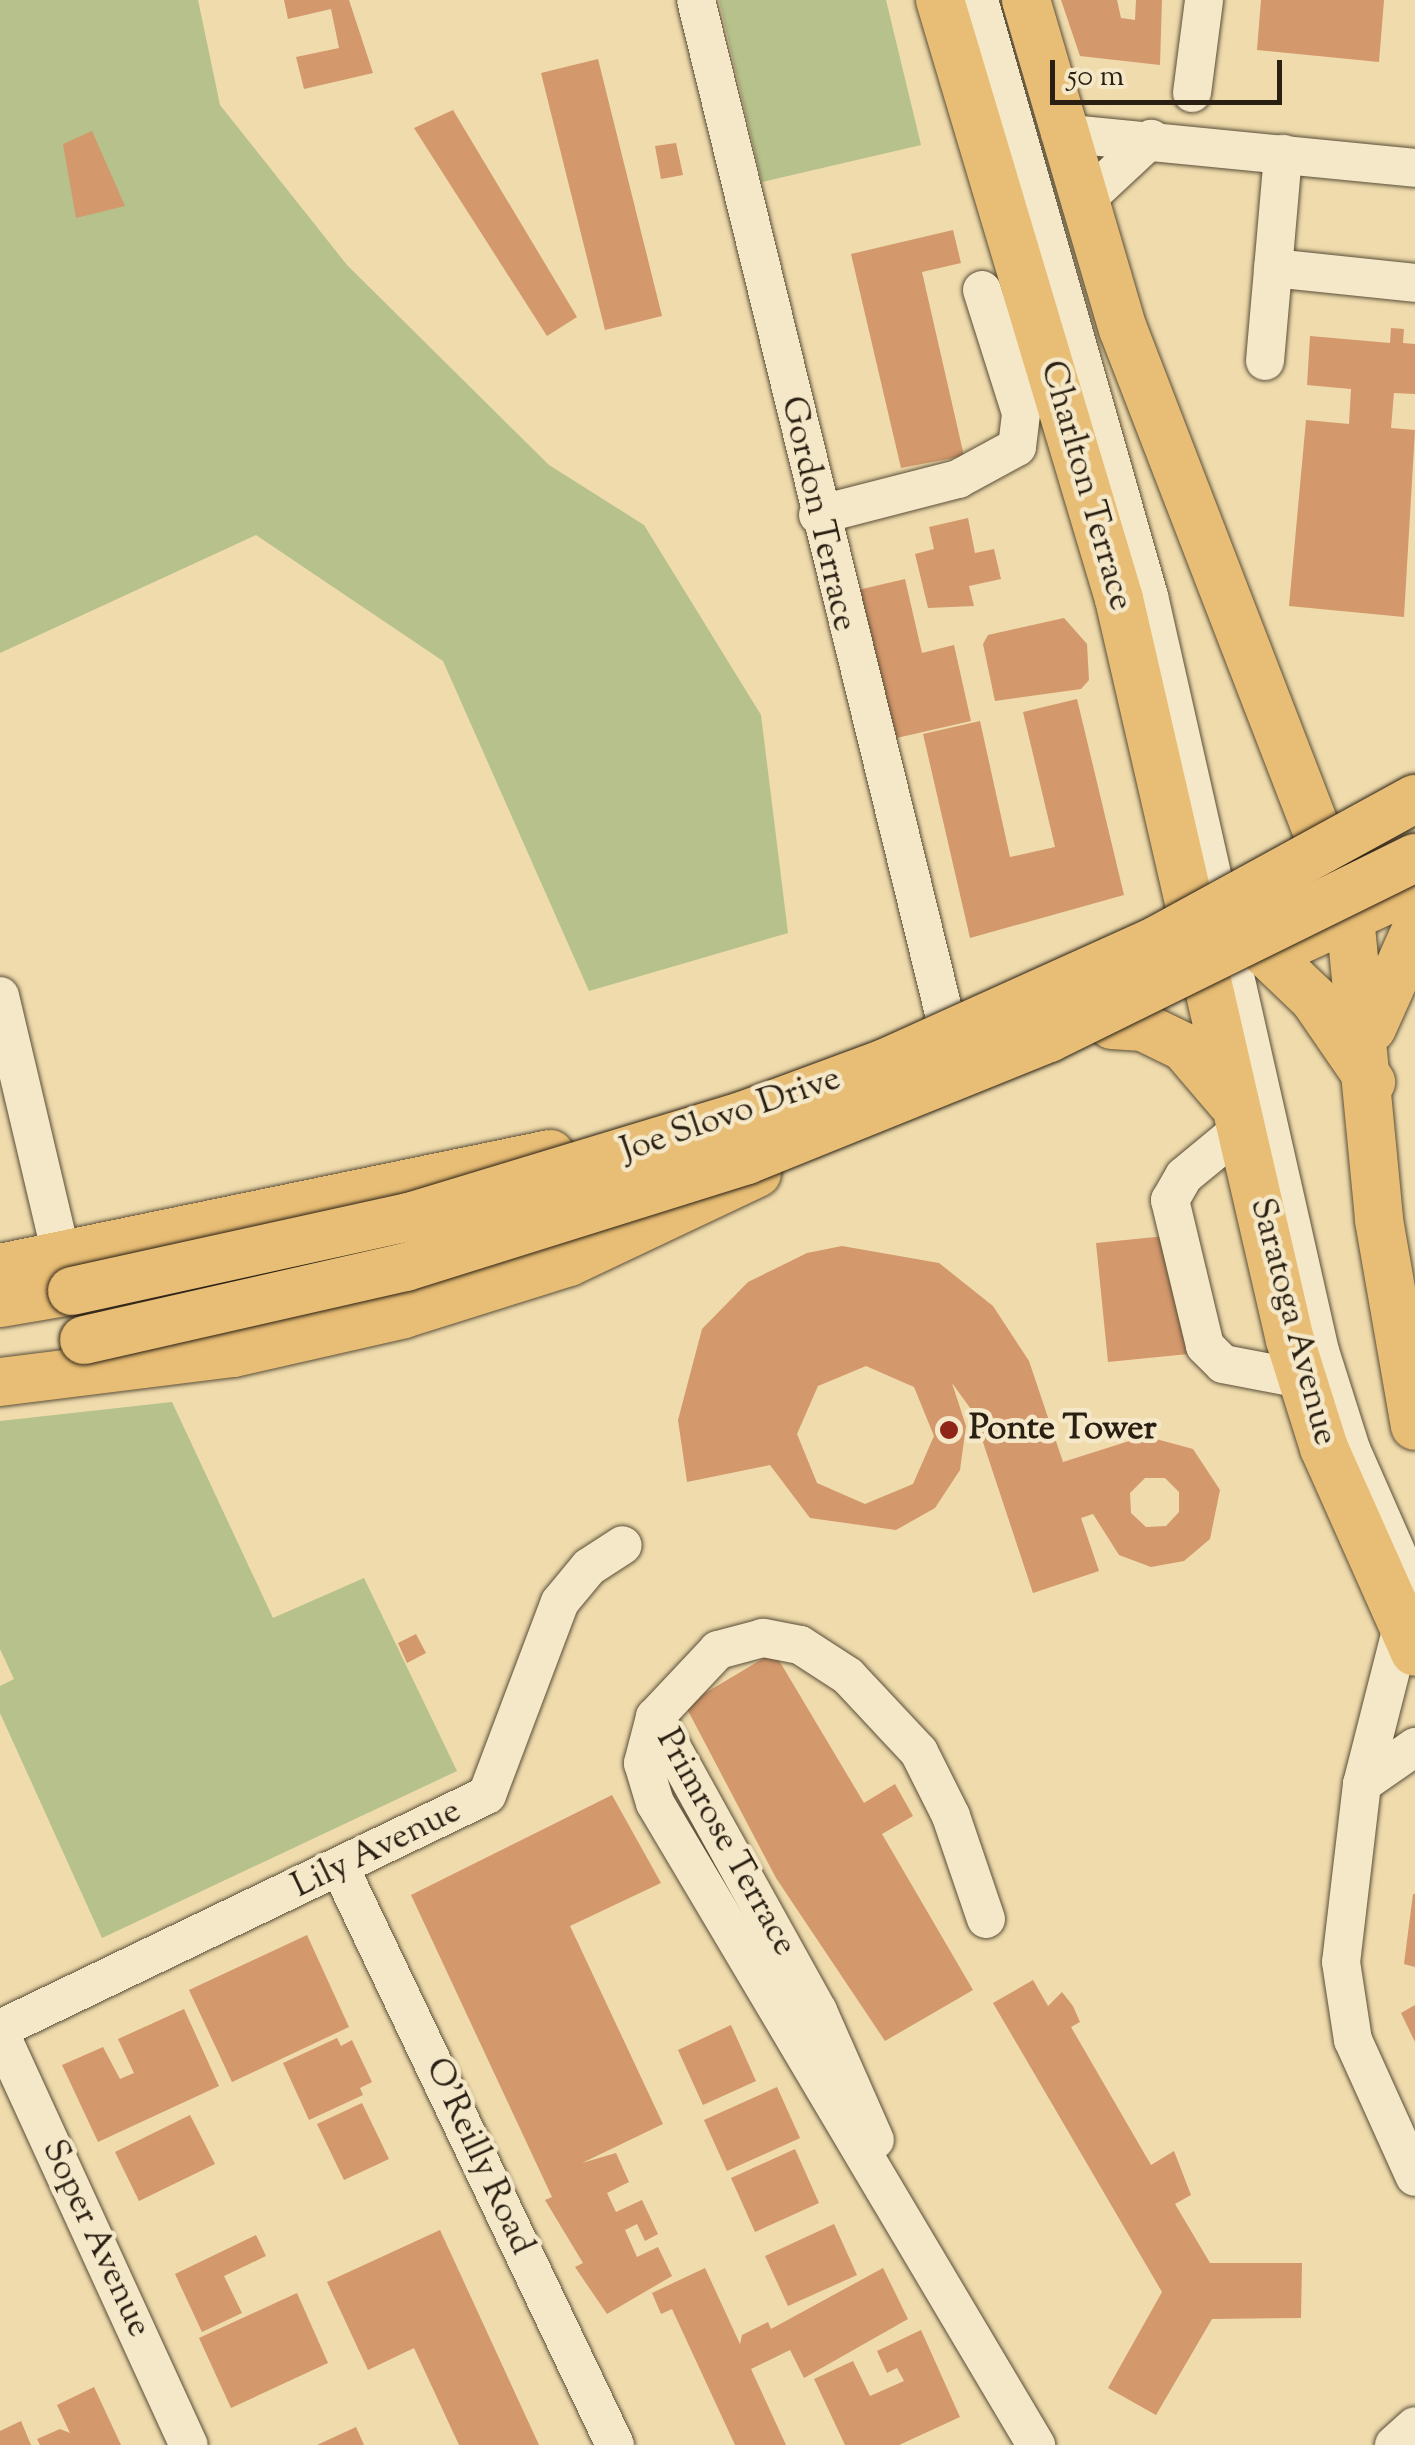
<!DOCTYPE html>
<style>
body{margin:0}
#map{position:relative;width:1415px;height:2445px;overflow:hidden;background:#efdbac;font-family:"Sorts Mill Goudy",serif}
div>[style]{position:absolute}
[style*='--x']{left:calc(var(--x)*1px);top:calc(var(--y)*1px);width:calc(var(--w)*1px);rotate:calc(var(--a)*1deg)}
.green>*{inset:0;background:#b6c18b}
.building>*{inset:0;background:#d3986b}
.roads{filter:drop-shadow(0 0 2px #5a4e38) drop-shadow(0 0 2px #5a4e38)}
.minor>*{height:38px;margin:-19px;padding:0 19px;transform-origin:19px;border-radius:19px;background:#f5e8c9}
.major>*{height:48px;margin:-24px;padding:0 24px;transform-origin:24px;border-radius:24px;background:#e8be76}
.bridges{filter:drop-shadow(0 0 2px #291f12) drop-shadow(0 0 2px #291f12)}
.major-bridge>*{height:48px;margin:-24px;padding:0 24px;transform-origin:24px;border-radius:24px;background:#e8be76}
.dots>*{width:28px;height:28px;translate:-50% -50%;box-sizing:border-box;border:5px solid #f5e8c9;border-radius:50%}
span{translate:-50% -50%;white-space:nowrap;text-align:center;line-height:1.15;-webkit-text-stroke:9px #f5e8c9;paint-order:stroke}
.street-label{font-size:35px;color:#291f12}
.poi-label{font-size:35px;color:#291f12;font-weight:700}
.left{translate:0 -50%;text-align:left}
.scale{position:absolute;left:1050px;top:60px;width:232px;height:45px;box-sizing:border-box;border:5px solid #291f12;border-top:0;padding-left:12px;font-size:30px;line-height:35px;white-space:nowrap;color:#291f12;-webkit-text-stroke:8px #f5e8c9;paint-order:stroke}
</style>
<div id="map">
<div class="green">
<div style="clip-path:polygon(0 0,198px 0,220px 105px,347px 265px,549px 465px,644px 525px,761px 715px,788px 933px,589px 991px,443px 661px,256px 535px,0 653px)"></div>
<div style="clip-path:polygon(719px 0,886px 0,921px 145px,762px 182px)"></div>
<div style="clip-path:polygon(172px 1402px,273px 1618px,364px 1578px,457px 1771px,102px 1938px,0 1713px,0 1686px,14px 1679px,0 1649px,0 1421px)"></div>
</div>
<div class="building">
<div style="clip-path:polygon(284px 0,349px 0,373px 73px,304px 89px,296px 57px,339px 48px,331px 9px,288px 19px)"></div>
<div style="clip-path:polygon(1061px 0,1117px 0,1121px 18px,1135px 20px,1136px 0,1162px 0,1160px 65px,1080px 56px)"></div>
<div style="clip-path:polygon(1261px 0,1384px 0,1379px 62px,1257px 50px)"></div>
<div style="clip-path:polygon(598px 59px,662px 316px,605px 330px,541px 73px)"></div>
<div style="clip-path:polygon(453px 110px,577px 317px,547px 336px,414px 128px)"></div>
<div style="clip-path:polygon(92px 131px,125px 206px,76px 218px,63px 144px)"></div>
<div style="clip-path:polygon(676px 143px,683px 175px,661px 179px,655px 146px)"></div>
<div style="clip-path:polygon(953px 230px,961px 263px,922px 272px,964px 456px,901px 468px,851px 254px)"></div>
<div style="clip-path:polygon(1391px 328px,1404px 329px,1403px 343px,1415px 344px,1415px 394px,1394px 393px,1391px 428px,1415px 430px,1404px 617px,1289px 606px,1306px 420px,1349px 424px,1351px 389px,1307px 385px,1310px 336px,1390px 343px)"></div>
<div style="clip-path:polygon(968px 518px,975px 553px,994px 549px,1001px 579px,969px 586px,974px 606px,928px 608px,915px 554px,934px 549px,929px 527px)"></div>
<div style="clip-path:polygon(905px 579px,922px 653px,954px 645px,971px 721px,892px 739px,858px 590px)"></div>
<div style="clip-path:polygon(1064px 618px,1087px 644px,1089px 680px,1081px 689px,995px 701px,983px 644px,988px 635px)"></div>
<div style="clip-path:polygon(1077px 699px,1124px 895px,970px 938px,923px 734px,980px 721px,1010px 857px,1055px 847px,1023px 712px)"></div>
<div style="clip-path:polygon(1175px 1235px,1188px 1354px,1108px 1362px,1096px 1243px)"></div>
<div style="clip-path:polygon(evenodd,842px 1246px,939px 1263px,993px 1306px,1029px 1361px,1063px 1462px,1145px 1436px,1193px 1449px,1220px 1490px,1210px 1539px,1184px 1561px,1151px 1567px,1119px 1555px,1093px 1514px,1081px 1518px,1099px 1571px,1033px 1593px,973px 1412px,952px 1383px,966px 1426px,960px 1470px,935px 1508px,896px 1530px,810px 1518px,770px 1465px,687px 1482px,678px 1420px,702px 1329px,748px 1282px,807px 1253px,842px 1246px,866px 1366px,914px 1387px,934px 1436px,913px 1484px,865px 1504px,817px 1483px,797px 1434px,818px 1386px,866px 1366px,842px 1246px,1145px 1478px,1165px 1478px,1179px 1492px,1179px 1512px,1166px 1526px,1146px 1527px,1131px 1513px,1130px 1493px,1145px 1478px)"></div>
<div style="clip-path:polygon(416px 1634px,426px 1653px,407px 1663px,398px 1643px)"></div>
<div style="clip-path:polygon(774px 1652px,864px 1803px,895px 1784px,913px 1816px,882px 1834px,973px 1990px,885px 2041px,776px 1878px,685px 1705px)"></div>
<div style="clip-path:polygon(612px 1795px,661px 1883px,570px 1926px,663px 2124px,582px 2163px,616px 2153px,629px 2182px,607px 2193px,616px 2212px,642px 2200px,658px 2234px,645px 2241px,637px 2224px,625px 2230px,637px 2257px,658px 2247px,672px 2276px,607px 2314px,575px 2267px,583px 2263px,545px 2200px,552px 2197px,411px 1895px)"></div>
<div style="clip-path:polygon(1413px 1894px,1415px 1894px,1415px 1967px,1404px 1964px)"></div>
<div style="clip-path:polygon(307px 1935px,349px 2027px,232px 2082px,189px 1990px)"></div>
<div style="clip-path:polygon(1033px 1980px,1048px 2006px,1062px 1992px,1073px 2006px,1080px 2022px,1071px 2027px,1151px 2165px,1174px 2151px,1191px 2195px,1175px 2204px,1210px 2263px,1302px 2263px,1301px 2318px,1212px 2319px,1156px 2415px,1108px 2388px,1162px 2292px,993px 2003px)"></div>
<div style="clip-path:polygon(1415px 2005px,1415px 2042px,1401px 2013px)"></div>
<div style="clip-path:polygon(184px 2009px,219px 2086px,98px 2142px,62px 2065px,103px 2047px,120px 2079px,134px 2073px,118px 2039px)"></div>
<div style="clip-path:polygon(731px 2025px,756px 2081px,703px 2105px,678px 2050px)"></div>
<div style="clip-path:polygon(337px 2038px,341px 2046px,352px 2040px,372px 2082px,360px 2088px,363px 2095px,309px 2120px,283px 2063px)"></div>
<div style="clip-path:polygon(777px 2087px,800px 2138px,727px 2171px,704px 2120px)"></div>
<div style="clip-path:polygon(362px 2103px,389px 2159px,344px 2180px,317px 2124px)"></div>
<div style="clip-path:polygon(190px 2115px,215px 2164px,139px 2201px,115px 2152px)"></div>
<div style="clip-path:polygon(795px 2149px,819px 2203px,755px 2232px,731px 2178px)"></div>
<div style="clip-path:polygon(834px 2224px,857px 2275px,788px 2306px,765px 2256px)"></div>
<div style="clip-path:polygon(440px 2230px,539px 2445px,459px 2445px,414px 2348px,368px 2370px,327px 2282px)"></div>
<div style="clip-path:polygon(256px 2235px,266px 2256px,224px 2276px,242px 2313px,202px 2332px,175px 2274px)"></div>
<div style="clip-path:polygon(705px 2268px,740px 2344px,742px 2335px,768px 2322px,771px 2329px,883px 2268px,908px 2319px,804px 2378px,790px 2350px,751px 2369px,786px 2445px,735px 2445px,672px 2309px,661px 2314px,652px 2293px)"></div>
<div style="clip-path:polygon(297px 2293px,328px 2363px,231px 2408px,199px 2338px)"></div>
<div style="clip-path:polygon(921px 2330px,960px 2417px,899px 2445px,845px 2445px,814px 2379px,853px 2361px,870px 2396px,904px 2381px,897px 2368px,887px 2373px,877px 2351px)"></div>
<div style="clip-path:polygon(94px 2387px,121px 2445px,40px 2445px,37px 2439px,60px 2429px,70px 2433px,57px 2405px)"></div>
<div style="clip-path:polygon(21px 2421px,31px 2445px,0 2445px,0 2431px)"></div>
<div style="clip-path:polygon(356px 2427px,364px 2445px,317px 2445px)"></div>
</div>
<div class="roads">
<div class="minor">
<div style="--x:696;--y:0;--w:1056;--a:76.25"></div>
<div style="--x:979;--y:0;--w:620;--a:74.08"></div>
<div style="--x:1149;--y:596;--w:774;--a:77.24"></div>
<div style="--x:1320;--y:1351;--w:103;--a:72.4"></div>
<div style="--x:1351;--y:1449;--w:158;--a:66.2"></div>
<div style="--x:1192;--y:93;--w:94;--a:-82.6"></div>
<div style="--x:1060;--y:133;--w:357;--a:5.6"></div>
<div style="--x:1081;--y:204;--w:96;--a:-42.9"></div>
<div style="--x:1273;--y:268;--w:143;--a:6"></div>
<div style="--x:1265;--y:361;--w:208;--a:-85"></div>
<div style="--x:818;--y:515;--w:145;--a:-14.4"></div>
<div style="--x:958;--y:479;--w:67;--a:-28.5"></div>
<div style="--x:1017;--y:447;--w:34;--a:-83"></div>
<div style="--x:1021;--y:413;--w:129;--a:-107.6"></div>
<div style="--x:0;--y:996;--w:266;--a:76.7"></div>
<div style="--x:1241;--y:1129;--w:74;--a:140.5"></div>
<div style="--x:1184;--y:1176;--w:28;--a:120"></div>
<div style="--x:1170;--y:1200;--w:150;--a:76.5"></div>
<div style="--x:1205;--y:1346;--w:25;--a:45"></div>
<div style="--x:1223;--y:1364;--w:80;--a:10.8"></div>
<div style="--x:1401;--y:1631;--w:158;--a:104.3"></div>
<div style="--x:1362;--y:1784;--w:179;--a:96.7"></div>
<div style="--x:1341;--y:1962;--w:79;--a:81.3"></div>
<div style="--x:1353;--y:2040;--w:150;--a:65.7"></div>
<div style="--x:655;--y:1717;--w:336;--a:61"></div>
<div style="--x:818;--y:2011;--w:141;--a:66.2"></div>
<div style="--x:1362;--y:1784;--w:65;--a:-34.9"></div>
<div style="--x:341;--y:1870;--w:637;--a:64.52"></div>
<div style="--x:986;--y:1919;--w:109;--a:-108.8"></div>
<div style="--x:951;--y:1816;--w:72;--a:-116.6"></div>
<div style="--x:919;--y:1752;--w:104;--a:-133.1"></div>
<div style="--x:848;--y:1676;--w:57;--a:-147.1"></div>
<div style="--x:800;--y:1645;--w:38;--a:-169"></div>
<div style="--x:763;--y:1638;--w:47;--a:165.1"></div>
<div style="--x:718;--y:1650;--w:92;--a:133.2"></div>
<div style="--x:655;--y:1717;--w:48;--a:104.6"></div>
<div style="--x:643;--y:1763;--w:42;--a:73.3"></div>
<div style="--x:655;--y:1803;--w:747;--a:59.31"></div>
<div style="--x:0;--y:2029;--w:540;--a:-25.66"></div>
<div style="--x:487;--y:1795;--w:206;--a:-69.3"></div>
<div style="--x:560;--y:1602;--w:45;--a:-50.4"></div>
<div style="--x:589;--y:1567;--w:40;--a:-32.9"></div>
<div style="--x:0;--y:2033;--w:453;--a:65.4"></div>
<div style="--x:1394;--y:2445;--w:28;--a:-42"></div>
</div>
<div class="major">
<div style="--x:940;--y:0;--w:625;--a:73.36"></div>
<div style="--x:1119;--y:599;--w:760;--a:77.01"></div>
<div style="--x:1290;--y:1340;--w:113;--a:72.5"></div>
<div style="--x:1324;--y:1448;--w:223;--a:66"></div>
<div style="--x:1026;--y:0;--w:343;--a:73.6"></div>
<div style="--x:1123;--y:329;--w:630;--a:68.89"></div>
<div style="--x:1350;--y:917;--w:304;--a:84.5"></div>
<div style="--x:1379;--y:1220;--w:209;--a:80.1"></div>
<div style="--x:1246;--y:934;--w:94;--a:43.7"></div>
<div style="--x:1314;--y:999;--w:101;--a:55.5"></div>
<div style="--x:1282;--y:948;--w:146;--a:-24.6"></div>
<div style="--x:1112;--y:1025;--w:31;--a:4"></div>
<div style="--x:1143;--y:1027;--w:46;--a:26"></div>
<div style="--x:1184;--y:1047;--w:72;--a:49.5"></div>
<div style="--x:1372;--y:1028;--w:105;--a:-65.9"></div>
<div style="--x:0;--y:1268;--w:562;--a:-11.71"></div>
<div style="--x:0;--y:1303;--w:73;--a:-9.5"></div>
<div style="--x:0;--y:1382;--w:235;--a:-7.1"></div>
<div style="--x:233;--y:1353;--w:175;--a:-12.8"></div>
<div style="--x:404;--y:1314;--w:173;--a:-17.5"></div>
<div style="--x:569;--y:1262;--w:208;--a:-25.3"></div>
</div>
</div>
<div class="bridges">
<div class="major-bridge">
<div style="--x:72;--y:1291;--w:345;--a:-12.4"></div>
<div style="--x:409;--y:1217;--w:348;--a:-16.9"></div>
<div style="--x:742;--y:1116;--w:153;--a:-20.3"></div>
<div style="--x:885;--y:1063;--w:299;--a:-24.3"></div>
<div style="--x:1157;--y:940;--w:294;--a:-28.7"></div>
<div style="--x:84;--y:1340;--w:330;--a:-12.8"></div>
<div style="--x:406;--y:1267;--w:357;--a:-17.4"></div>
<div style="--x:747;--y:1160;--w:326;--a:-22"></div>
<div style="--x:1049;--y:1038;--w:408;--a:-26.2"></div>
</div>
</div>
<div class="dots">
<div style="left:949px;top:1430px;background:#8f2418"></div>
</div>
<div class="street-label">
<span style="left:1085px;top:486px;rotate:74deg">Charlton Terrace</span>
<span style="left:817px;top:514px;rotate:77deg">Gordon Terrace</span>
<span style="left:731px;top:1116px;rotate:-19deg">Joe Slovo Drive</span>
<span style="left:1292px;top:1322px;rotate:75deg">Saratoga Avenue</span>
<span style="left:725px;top:1843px;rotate:61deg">Primrose Terrace</span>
<span style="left:377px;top:1850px;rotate:-26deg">Lily Avenue</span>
<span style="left:478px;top:2157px;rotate:65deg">O'Reilly Road</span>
<span style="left:95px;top:2239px;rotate:65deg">Soper Avenue</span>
</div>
<div class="poi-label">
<span class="left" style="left:969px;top:1430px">Ponte Tower</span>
</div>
<div class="scale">50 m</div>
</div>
